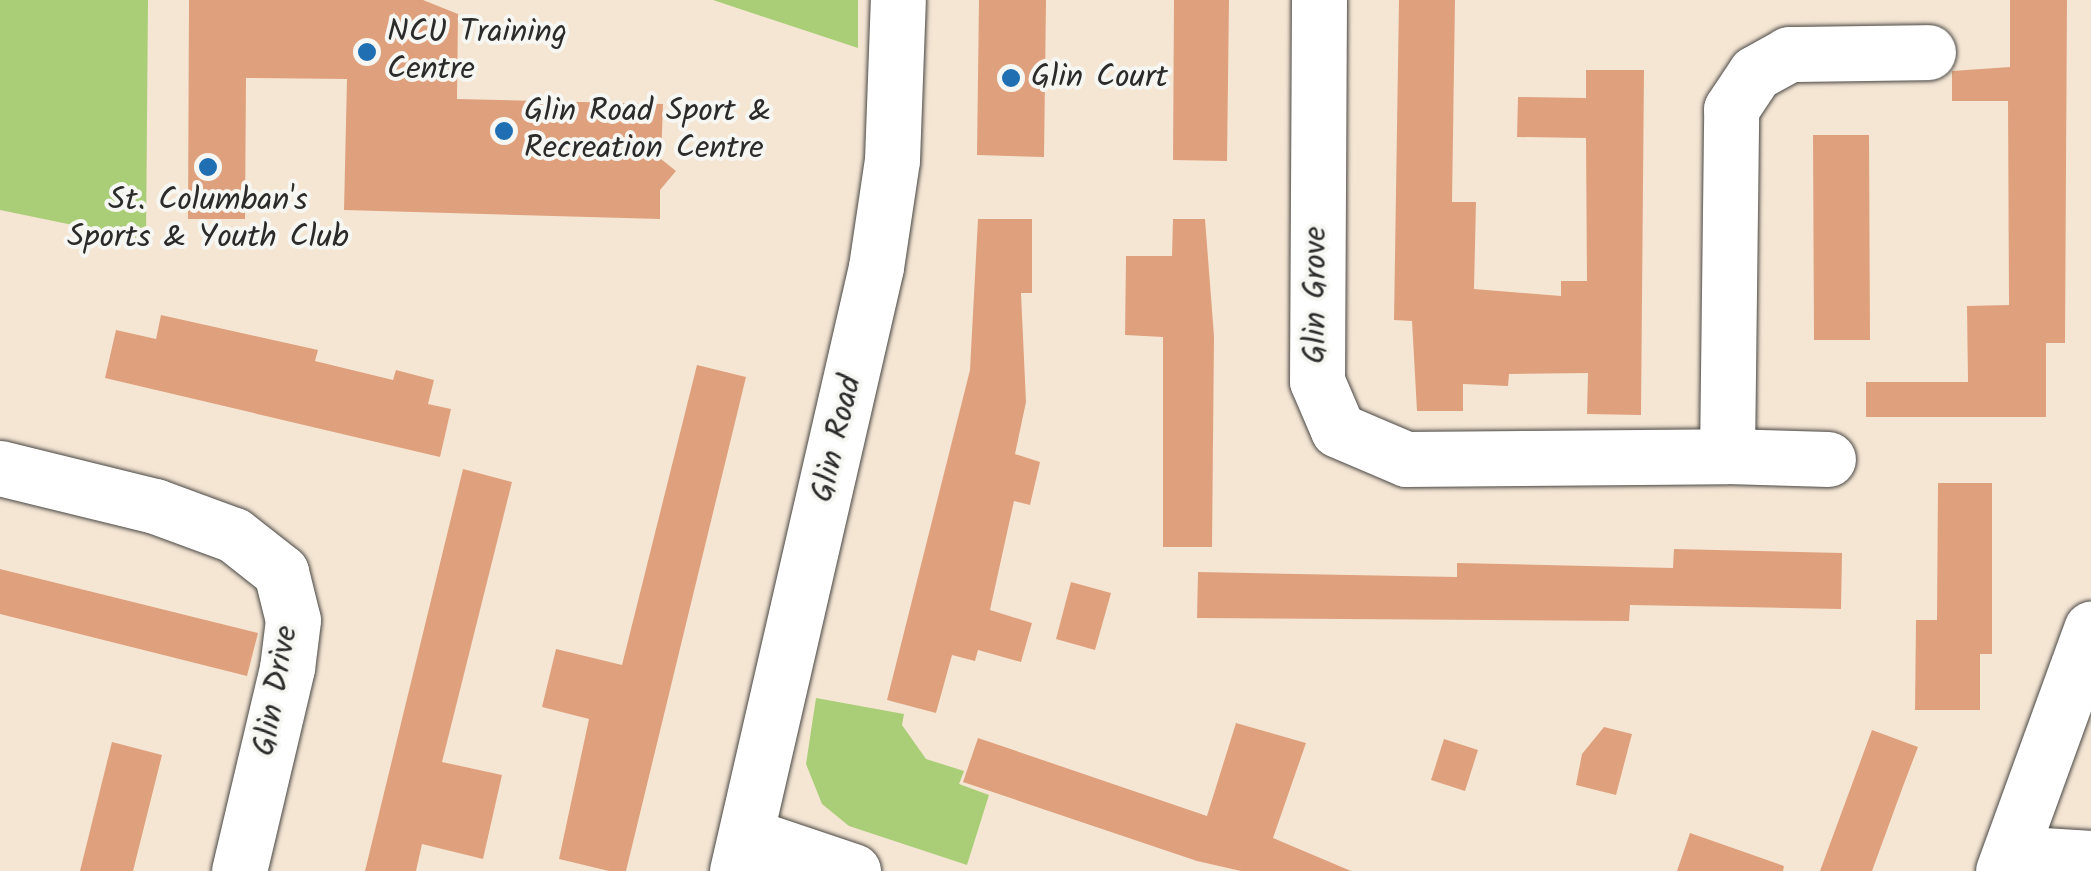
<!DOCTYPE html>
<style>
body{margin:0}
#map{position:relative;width:2091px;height:871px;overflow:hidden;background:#f5e6d4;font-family:Kalam,sans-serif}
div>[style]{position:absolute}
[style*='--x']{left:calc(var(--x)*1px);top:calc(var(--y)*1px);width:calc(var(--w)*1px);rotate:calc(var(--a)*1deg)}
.green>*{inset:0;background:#aace78}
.building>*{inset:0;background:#dfa17d}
.roads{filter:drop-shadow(0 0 2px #494744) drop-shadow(0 0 2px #494744)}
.minor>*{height:55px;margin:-27.5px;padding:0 27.5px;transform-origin:27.5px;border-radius:27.5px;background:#fff}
.dots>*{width:28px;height:28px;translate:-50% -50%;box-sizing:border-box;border:5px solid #f6f6f2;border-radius:50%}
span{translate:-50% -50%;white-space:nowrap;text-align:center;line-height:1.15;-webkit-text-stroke:8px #f6f6f2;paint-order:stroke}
.poi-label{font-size:32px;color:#2b2b2b}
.left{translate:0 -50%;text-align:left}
.street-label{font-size:32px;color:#2b2b2b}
</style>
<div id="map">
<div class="green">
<div style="clip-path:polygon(0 0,148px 0,146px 240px,0 210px)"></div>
<div style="clip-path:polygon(713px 0,858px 0,858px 48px)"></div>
<div style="clip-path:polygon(816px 698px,904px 714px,902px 725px,926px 759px,964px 771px,959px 784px,989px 795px,967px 865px,849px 826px,822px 804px,806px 764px)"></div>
</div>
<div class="building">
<div style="clip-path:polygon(189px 0,423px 0,458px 14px,457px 99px,663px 104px,661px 159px,676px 171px,660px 190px,660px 219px,344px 210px,347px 79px,246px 78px,245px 219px,188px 219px)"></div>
<div style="clip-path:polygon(979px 0,1046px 0,1044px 157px,977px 155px)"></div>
<div style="clip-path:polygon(1174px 0,1229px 0,1227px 161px,1173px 160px)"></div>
<div style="clip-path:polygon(1399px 0,1455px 0,1452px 202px,1476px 202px,1474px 289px,1561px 296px,1561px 281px,1587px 281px,1586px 138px,1517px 137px,1518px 97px,1586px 98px,1586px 70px,1644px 70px,1641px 415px,1587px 414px,1588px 373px,1509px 374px,1508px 386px,1463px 384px,1463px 411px,1417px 411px,1412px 321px,1394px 320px)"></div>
<div style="clip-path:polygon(2010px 0,2067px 0,2065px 343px,2046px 343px,2046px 417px,1866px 417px,1866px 382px,1968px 382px,1967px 306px,2009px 305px,2008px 101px,1952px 101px,1952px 71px,2010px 67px)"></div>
<div style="clip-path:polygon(1813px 135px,1869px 135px,1870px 340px,1814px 340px)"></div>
<div style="clip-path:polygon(978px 219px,1032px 219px,1032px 293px,1021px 293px,1026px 402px,1015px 454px,1040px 462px,1030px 505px,1014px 501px,990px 610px,1032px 623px,1021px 662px,978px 650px,975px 661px,952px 655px,936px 713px,887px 700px,970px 370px)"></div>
<div style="clip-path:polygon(1173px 219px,1205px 219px,1214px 336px,1212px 547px,1163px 547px,1163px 337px,1125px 335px,1126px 256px,1172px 256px)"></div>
<div style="clip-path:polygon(161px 315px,318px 350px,315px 361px,393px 380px,396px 370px,434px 380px,428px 404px,451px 409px,440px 457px,105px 378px,116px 330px,156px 339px)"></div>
<div style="clip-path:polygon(697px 365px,746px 377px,626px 871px,609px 871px,559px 859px,589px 719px,542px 707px,556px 649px,622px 665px)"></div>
<div style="clip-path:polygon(463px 469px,512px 482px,442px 762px,502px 775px,483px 859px,422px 844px,416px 871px,365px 871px)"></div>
<div style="clip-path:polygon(1938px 483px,1992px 483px,1992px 654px,1980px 654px,1980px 710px,1915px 710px,1916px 620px,1937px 620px)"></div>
<div style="clip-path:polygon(1674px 549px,1842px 553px,1841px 609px,1630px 605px,1629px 621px,1197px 618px,1198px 572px,1457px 577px,1457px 563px,1673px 568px)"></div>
<div style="clip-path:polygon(0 569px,258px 633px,247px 676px,0 614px)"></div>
<div style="clip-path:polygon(1071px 582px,1111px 593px,1095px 650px,1056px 639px)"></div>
<div style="clip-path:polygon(1236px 723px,1306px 743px,1273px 838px,1351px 871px,1241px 871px,1197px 861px,963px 782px,978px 738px,1207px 816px)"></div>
<div style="clip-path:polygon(1604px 727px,1632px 734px,1616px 795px,1576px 785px,1582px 754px)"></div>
<div style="clip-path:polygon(1872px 730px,1918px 747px,1902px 789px,1872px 871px,1820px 871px)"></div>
<div style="clip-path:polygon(1444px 739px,1478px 750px,1465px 791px,1431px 780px)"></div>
<div style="clip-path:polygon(112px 742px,162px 755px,133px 871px,80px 871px)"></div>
<div style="clip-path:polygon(1690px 833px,1784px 866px,1783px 871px,1677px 871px)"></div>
</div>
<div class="roads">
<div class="minor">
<div style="--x:1319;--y:0;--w:381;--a:90.3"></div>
<div style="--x:1317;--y:381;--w:53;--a:66.8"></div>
<div style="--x:1338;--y:430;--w:74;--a:23.1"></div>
<div style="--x:1406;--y:459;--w:321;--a:-0.5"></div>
<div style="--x:1727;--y:456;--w:347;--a:-89.3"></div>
<div style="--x:1731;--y:109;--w:43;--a:-56.3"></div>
<div style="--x:1755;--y:73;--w:39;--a:-29"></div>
<div style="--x:1789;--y:54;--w:139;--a:-0.8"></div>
<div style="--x:1727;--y:456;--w:101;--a:1.7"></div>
<div style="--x:0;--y:468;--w:160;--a:13.8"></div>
<div style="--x:155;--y:506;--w:84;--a:20.2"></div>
<div style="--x:234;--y:535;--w:60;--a:38.2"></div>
<div style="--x:281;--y:572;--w:49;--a:76"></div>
<div style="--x:293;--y:620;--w:48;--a:97.1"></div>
<div style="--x:287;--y:668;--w:209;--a:103.3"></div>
<div style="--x:746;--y:835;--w:113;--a:18.6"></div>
<div style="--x:2011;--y:853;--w:80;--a:3.6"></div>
<div style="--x:737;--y:871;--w:620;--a:-77.04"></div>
<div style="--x:876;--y:267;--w:108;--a:-81.5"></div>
<div style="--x:892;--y:160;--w:160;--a:-87.9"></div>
<div style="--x:2003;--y:871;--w:258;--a:-70"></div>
</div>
</div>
<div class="dots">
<div style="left:367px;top:52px;background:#1f6fb2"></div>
<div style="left:1011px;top:78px;background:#1f6fb2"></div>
<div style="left:504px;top:131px;background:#1f6fb2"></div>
<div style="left:208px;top:167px;background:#1f6fb2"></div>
</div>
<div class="poi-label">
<span class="left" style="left:387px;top:52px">NCU Training<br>Centre</span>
<span class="left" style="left:1031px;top:78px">Glin Court</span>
<span class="left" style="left:524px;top:131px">Glin Road Sport &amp;<br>Recreation Centre</span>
<span style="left:208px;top:220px">St. Columban's<br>Sports &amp; Youth Club</span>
</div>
<div class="street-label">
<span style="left:1317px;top:295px;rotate:-90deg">Glin Grove</span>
<span style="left:838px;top:439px;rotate:-77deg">Glin Road</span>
<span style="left:277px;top:691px;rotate:-80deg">Glin Drive</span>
</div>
</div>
